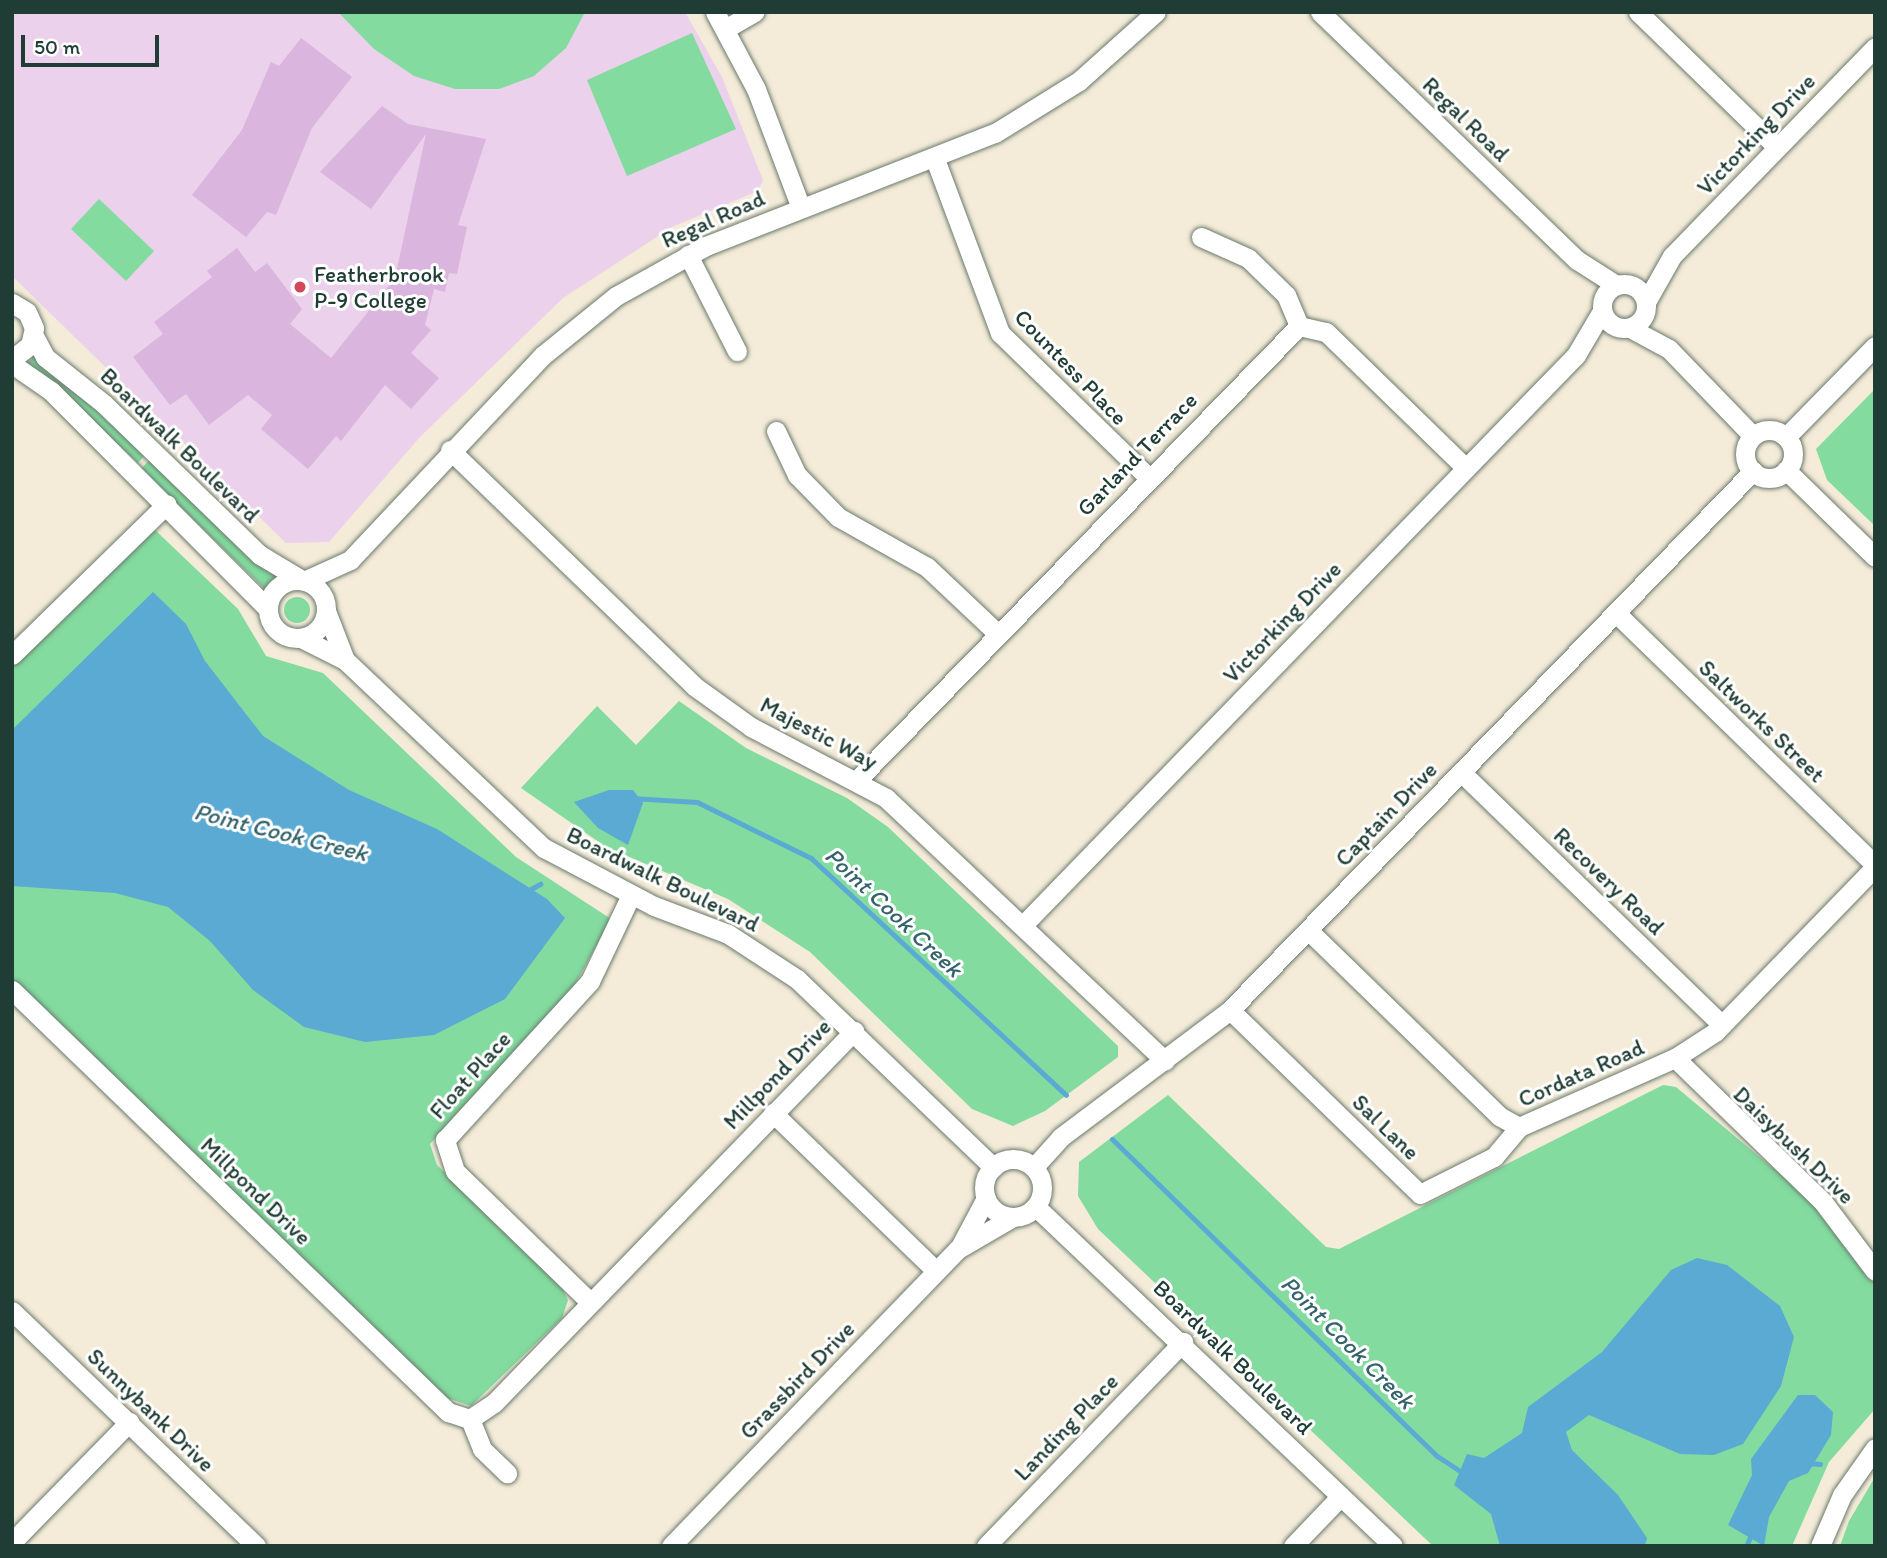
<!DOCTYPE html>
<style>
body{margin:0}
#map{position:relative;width:1887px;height:1558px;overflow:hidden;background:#f4ecd8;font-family:Itim,sans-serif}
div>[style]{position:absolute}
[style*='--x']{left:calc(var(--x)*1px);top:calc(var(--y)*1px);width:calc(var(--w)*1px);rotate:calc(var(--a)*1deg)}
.built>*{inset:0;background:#ebd1eb}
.green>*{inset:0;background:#83db9f}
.round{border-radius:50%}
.water>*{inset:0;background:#5aaad4}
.stream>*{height:5px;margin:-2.5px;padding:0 2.5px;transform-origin:2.5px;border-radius:2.5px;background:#5aaad4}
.building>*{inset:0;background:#dab5de}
.roads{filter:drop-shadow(0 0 2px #6a7a6d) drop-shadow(0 0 2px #6a7a6d)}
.minor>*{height:19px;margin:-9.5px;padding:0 9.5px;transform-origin:9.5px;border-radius:9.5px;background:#fff}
.minor>.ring{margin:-9.5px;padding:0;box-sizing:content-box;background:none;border:19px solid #fff;border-radius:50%}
.dots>*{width:19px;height:19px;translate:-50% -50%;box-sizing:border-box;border:4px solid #fff;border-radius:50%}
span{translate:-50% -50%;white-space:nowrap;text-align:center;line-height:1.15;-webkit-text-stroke:6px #fff;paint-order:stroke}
.street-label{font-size:23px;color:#1f3d34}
.poi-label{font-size:23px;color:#1f3d34}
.left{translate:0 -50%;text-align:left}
.water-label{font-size:24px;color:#34636c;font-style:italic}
.frame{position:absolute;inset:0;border:14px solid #1f3d34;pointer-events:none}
.scale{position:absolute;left:21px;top:35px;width:138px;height:32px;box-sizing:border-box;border:4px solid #1f3d34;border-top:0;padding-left:9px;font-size:21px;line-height:24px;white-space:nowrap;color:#1f3d34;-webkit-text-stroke:5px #fff;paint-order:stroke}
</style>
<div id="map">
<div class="built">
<div style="clip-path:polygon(12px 12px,685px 12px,722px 77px,763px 180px,758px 191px,672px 227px,563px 298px,420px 437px,329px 542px,286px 543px,12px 276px)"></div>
</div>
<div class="green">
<div style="clip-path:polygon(338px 12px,585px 12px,566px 48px,534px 76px,499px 89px,455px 89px,414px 76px,374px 49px)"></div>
<div style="clip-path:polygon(692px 33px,736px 129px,627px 176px,587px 80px)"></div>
<div style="clip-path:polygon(99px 199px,154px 251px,126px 281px,71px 229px)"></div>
<div style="clip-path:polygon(35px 356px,145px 455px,138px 463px,28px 363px)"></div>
<div style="clip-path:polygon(1875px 389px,1875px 526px,1827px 480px,1816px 449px)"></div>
<div style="clip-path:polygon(150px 459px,277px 576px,265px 589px,141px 469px)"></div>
<div style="clip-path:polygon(154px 529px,238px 609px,266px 656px,323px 673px,516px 857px,611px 919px,572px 990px,430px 1144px,437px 1165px,560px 1284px,568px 1300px,562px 1318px,471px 1406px,444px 1397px,12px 979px,12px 667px,144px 531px)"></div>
<div class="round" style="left:284px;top:597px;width:26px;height:26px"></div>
<div style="clip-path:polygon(679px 701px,746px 748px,847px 798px,888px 827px,1118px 1046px,1118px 1057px,1045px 1111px,1013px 1126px,972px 1109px,810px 952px,728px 899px,606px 847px,521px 788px,597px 706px,636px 745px)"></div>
<div style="clip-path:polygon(1663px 1085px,1676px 1087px,1810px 1199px,1875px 1284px,1875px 1409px,1829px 1462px,1792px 1546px,1433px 1546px,1098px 1229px,1078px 1196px,1079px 1162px,1168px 1095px,1326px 1247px,1339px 1249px)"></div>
<div style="clip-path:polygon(1875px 1477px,1875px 1546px,1840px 1546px,1849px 1521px)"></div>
</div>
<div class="water">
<div style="clip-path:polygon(153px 592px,186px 624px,205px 661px,263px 736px,349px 790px,437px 829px,547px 899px,565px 918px,505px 999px,434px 1035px,365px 1042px,304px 1027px,253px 990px,210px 941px,168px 907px,115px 893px,12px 886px,12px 730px)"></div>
<div style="clip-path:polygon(609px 790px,633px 790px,643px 803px,628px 845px,598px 828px,574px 802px)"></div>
<div style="clip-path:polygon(1697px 1258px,1727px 1265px,1780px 1306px,1794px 1337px,1781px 1386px,1743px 1444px,1714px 1455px,1680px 1454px,1589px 1415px,1566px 1432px,1572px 1450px,1618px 1495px,1647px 1538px,1645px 1546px,1500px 1546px,1491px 1514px,1454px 1485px,1467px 1454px,1484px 1458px,1522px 1433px,1528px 1407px,1602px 1352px,1671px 1270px)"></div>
<div style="clip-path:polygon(1798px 1395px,1815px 1395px,1833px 1412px,1831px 1435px,1808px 1473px,1789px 1481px,1769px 1517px,1764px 1546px,1728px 1525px,1752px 1475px,1751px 1459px)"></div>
</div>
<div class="stream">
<div style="--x:631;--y:798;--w:66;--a:3.5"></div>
<div style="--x:697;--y:802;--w:127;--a:26.2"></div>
<div style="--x:811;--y:858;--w:348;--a:42.9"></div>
<div style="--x:529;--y:890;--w:13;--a:-29"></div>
<div style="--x:1112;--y:1139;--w:454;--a:44.3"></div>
<div style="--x:1437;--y:1456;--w:33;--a:33"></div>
<div style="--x:1807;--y:1463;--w:13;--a:4"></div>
<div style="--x:1746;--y:1546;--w:14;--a:-65"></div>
</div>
<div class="building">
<div style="clip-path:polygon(301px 38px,352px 77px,312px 128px,276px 215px,267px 212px,246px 237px,192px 195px,242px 130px,271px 62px,279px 66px)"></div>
<div style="clip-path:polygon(382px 106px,408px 124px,486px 139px,458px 225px,467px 227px,457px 274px,449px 273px,445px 292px,434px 289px,425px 325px,431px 330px,411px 353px,439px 378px,411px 409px,385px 385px,341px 441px,336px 436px,308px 469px,261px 429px,272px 415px,248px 395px,209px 425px,186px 394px,170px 405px,133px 357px,163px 334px,154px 322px,212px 277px,207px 271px,237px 248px,255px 272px,267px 263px,302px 309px,290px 324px,331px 358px,395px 278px,426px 134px,371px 209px,320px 172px)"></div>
</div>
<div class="roads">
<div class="minor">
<div style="--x:715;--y:12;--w:87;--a:62"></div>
<div style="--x:756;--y:89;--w:127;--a:69.3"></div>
<div style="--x:1320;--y:12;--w:357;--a:44"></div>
<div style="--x:1577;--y:260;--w:46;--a:32.7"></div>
<div style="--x:1638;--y:12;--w:194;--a:44.2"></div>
<div style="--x:725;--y:29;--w:34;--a:-30"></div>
<div style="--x:935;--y:159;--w:186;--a:69.5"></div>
<div style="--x:1000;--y:333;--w:208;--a:44.2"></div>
<div style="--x:1201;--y:237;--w:51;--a:24.1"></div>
<div style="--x:1248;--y:258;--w:53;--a:44.2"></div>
<div style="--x:1286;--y:295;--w:34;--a:67"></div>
<div style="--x:688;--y:255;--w:108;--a:63"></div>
<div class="ring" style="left:1602px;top:284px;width:25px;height:25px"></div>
<div style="--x:1646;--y:302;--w:53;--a:-60.5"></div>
<div style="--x:1672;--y:256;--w:291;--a:-45.8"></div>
<div style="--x:12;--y:303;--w:17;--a:31"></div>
<div style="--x:27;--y:312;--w:17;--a:66"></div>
<div style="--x:34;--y:328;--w:17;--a:103"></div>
<div style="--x:30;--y:345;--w:23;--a:142"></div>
<div style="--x:1630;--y:328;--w:44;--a:28.3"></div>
<div style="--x:1669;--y:349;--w:121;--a:46"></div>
<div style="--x:34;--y:336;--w:24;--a:62"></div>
<div style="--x:45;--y:357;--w:75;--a:38.5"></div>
<div style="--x:104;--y:404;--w:217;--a:44.1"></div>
<div style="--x:260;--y:555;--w:49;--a:30.8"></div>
<div style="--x:12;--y:364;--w:47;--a:34.7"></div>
<div style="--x:51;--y:391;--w:306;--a:45.1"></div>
<div class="ring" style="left:1745px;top:430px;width:29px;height:29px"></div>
<div style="--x:776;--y:431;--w:49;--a:64.5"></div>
<div style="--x:797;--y:475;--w:59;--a:45.7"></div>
<div style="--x:838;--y:517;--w:102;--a:29.3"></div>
<div style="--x:927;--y:567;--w:96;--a:43.3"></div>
<div style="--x:1786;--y:437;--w:127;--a:-45.6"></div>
<div style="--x:450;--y:450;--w:339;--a:44"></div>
<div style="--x:694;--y:686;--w:70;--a:35.7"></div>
<div style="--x:751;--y:727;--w:153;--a:27.7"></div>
<div style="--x:886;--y:798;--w:383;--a:43.3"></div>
<div style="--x:1786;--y:470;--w:124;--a:44.3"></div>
<div class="ring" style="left:268px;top:580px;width:39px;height:39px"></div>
<div style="--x:304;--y:581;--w:51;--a:-24.5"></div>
<div style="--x:350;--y:560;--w:280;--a:-46.7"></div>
<div style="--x:542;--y:356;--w:95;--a:-39"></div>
<div style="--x:616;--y:296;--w:103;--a:-29.1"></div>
<div style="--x:706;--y:246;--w:310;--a:-21.4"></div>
<div style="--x:995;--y:133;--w:99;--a:-31.8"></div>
<div style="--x:1079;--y:81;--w:103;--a:-41.9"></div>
<div style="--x:326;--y:611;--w:53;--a:68.8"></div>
<div style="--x:1616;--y:613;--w:361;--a:44.2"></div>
<div style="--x:301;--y:638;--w:49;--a:26.6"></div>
<div style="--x:345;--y:660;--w:274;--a:43.4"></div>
<div style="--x:544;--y:848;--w:124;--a:27.8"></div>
<div style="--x:654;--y:906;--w:79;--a:20.7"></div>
<div style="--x:728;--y:934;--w:82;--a:33.1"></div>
<div style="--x:797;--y:979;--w:272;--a:43.8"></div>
<div style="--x:12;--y:655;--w:216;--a:-44.3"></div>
<div style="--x:1461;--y:772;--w:363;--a:44.1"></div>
<div style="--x:858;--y:779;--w:632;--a:-45.77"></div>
<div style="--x:1299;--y:326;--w:28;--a:13"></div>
<div style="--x:1326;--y:332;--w:195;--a:44.2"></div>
<div style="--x:1024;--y:924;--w:793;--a:-45.87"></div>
<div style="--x:1576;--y:355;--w:51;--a:-59.4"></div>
<div style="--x:1308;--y:930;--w:267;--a:44.2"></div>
<div style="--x:1499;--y:1116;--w:23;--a:29"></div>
<div style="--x:1519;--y:1127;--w:171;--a:-23.9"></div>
<div style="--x:1675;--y:1058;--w:48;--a:-33"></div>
<div style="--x:1715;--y:1032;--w:230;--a:-45.9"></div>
<div style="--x:12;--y:990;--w:607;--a:44.07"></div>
<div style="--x:448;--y:1412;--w:23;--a:18"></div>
<div style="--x:470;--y:1419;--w:29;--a:-34"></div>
<div style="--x:494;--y:1403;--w:518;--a:-45.94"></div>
<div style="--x:1230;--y:1010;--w:264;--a:44.1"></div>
<div style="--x:1420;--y:1194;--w:83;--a:-26.6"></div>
<div style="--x:1494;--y:1157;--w:39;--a:-50"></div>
<div style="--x:1675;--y:1058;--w:206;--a:44.2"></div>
<div style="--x:1823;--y:1202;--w:86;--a:53"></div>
<div style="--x:773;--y:1113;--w:227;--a:44.1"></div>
<div class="ring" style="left:984px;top:1159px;width:39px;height:39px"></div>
<div style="--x:1034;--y:1167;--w:40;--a:-48"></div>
<div style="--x:1061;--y:1137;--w:211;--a:-36.9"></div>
<div style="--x:1230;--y:1010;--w:751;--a:-45.86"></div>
<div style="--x:1036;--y:1207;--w:492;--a:43.5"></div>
<div style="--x:961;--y:1245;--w:53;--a:-62"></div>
<div style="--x:590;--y:1302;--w:188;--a:-135.9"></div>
<div style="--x:455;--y:1171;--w:33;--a:-108"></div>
<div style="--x:445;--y:1140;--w:215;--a:-47.6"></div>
<div style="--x:590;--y:981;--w:95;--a:-64.5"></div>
<div style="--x:12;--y:1311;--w:339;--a:43.9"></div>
<div style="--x:470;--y:1419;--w:32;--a:68"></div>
<div style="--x:482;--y:1449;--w:35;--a:44"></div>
<div style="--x:12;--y:1542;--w:168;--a:-45.7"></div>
<div style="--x:671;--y:1546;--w:413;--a:-46"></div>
<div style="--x:958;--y:1249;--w:61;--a:-30.3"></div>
<div style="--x:986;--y:1546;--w:284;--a:-46"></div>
<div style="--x:1293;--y:1546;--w:69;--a:-46.2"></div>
<div style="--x:1820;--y:1546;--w:56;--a:-66.7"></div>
<div style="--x:1842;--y:1495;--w:57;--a:-54.9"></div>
</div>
</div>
<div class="dots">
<div style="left:300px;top:287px;background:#d1495b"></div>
</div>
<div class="street-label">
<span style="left:1466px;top:119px;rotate:44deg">Regal Road</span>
<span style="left:1756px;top:134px;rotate:-46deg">Victorking Drive</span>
<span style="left:713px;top:219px;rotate:-24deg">Regal Road</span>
<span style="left:1071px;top:367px;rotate:46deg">Countess Place</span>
<span style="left:180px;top:445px;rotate:44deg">Boardwalk Boulevard</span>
<span style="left:1137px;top:454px;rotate:-46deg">Garland Terrace</span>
<span style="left:1282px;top:622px;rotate:-46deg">Victorking Drive</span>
<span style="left:1762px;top:721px;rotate:44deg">Saltworks Street</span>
<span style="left:819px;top:733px;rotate:28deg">Majestic Way</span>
<span style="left:1386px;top:814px;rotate:-46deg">Captain Drive</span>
<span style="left:663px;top:879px;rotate:26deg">Boardwalk Boulevard</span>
<span style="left:1609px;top:881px;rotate:44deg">Recovery Road</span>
<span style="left:1581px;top:1073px;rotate:-24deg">Cordata Road</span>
<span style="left:777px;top:1074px;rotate:-46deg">Millpond Drive</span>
<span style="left:470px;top:1075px;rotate:-48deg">Float Place</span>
<span style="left:1386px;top:1127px;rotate:44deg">Sal Lane</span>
<span style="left:1794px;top:1145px;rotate:44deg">Daisybush Drive</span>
<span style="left:256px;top:1191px;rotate:44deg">Millpond Drive</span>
<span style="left:1233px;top:1357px;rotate:44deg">Boardwalk Boulevard</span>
<span style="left:797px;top:1380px;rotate:-46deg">Grassbird Drive</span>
<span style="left:151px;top:1410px;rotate:44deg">Sunnybank Drive</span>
<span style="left:1066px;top:1427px;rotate:-46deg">Landing Place</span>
</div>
<div class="poi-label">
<span class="left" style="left:314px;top:287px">Featherbrook<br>P-9 College</span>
</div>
<div class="water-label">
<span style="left:281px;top:832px;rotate:14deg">Point Cook Creek</span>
<span style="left:894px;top:912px;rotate:43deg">Point Cook Creek</span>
<span style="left:1348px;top:1342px;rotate:45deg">Point Cook Creek</span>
</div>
<div class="frame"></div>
<div class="scale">50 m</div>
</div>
